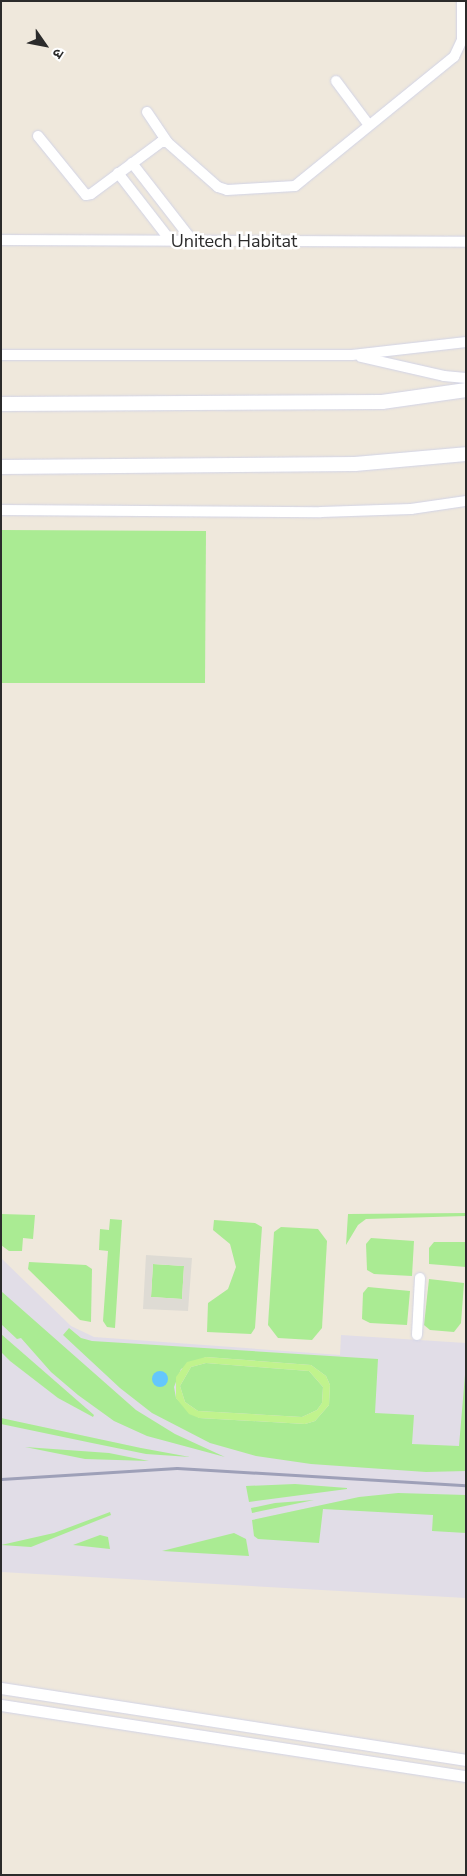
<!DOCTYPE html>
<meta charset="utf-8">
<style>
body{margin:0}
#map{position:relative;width:467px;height:1876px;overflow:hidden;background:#efe8dc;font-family:"Nunito Sans","Noto Sans Devanagari",sans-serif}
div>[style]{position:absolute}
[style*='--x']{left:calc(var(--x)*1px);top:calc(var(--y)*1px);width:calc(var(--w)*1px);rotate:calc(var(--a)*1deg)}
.industrial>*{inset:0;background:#e1dde7}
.green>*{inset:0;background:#aaeb93}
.pitch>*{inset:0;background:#c0f38d}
.plaza>*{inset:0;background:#dedbd4}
.water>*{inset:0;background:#64c7fc}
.round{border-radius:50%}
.roads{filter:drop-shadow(0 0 1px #d1d3e6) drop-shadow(0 0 1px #d1d3e6)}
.minor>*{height:10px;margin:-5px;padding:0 5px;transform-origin:5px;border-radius:5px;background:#fff}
.tertiary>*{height:11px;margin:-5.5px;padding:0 5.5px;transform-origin:5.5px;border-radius:5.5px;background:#fff}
.secondary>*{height:14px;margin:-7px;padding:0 7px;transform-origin:7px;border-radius:7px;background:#fff}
.rail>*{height:3px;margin:-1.5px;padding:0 1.5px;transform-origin:1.5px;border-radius:1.5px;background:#9ea0b8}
span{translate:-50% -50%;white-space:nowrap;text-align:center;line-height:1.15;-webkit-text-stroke:5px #fff;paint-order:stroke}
.street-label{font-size:18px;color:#2b2b2b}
.frame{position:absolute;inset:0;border:2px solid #2b2b2b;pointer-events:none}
.north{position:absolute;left:20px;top:20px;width:50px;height:50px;-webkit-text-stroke:4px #fff;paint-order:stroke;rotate:123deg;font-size:14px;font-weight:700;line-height:20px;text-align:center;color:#2b2b2b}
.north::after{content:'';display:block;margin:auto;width:18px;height:22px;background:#2b2b2b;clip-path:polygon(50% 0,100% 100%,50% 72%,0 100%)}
</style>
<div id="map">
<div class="industrial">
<div style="clip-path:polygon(1px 1258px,71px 1326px,94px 1337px,340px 1355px,341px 1335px,466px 1343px,466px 1598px,1px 1572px)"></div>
</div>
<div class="green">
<div style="clip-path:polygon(1px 530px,206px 531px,205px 683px,1px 683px)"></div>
<div style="clip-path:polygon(466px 1213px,466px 1216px,366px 1219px,358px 1225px,346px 1245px,348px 1214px)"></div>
<div style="clip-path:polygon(1px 1214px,35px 1215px,33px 1239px,23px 1238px,22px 1251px,9px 1251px,1px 1245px)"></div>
<div style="clip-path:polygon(110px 1219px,122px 1220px,115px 1328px,107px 1327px,103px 1321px,108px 1251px,99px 1250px,100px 1229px,109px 1230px)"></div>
<div style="clip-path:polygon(214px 1220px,255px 1223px,262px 1227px,255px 1328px,251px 1334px,207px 1332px,208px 1303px,228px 1289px,236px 1267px,230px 1244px,213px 1230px)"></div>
<div style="clip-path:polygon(281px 1227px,318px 1229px,327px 1241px,322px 1328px,312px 1340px,278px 1338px,268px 1325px,274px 1232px)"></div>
<div style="clip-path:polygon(371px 1238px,414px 1241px,412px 1276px,374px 1274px,367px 1270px,366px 1244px)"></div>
<div style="clip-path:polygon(434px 1242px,466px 1242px,466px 1267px,429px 1264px,429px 1248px)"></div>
<div style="clip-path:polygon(29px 1262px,86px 1265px,92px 1269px,91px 1322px,80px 1320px,28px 1269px)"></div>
<div style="clip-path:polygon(153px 1264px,184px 1266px,182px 1299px,151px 1297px)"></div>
<div style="clip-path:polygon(429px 1279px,464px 1283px,461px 1323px,454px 1332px,430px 1330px,424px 1325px)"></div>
<div style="clip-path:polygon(368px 1287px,410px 1291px,407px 1325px,370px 1323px,362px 1319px,363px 1293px)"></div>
<div style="clip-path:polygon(1px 1291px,136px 1410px,175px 1434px,225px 1457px,147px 1436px,114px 1421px,78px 1395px,51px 1372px,21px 1338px,17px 1339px,1px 1324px)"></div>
<div style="clip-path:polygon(evenodd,69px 1328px,81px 1338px,92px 1341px,378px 1359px,375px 1413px,414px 1415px,412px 1444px,459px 1446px,466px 1363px,466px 1471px,426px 1472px,311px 1464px,256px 1456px,210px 1443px,152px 1413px,120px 1388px,63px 1335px,69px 1328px,206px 1357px,311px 1365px,326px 1376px,330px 1385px,329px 1405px,315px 1421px,305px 1424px,199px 1418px,176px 1398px,174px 1387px,181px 1369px,206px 1357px)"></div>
<div style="clip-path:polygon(1px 1334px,94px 1415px,93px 1417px,58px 1398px,10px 1361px,1px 1352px)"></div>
<div style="clip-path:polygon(206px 1363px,309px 1371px,323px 1387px,322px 1403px,317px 1410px,302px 1417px,198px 1411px,185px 1402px,180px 1386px,191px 1367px)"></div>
<div style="clip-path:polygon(1px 1418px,141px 1448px,190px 1457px,146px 1454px,92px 1443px,1px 1424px)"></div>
<div style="clip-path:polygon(25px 1447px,109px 1453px,149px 1461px,85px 1459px)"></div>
<div style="clip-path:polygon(295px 1484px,347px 1488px,347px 1489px,249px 1502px,246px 1486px)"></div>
<div style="clip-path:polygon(398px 1493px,466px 1495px,466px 1533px,432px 1531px,433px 1515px,323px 1509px,319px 1543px,258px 1539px,254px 1536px,252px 1520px,359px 1497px)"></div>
<div style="clip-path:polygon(314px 1500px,252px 1513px,251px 1508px,275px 1503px)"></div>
<div style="clip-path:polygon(110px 1512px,111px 1515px,31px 1547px,1px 1545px,54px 1533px)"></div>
<div style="clip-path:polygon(234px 1533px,246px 1539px,249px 1556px,162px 1551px)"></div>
<div style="clip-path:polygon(100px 1535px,108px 1537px,110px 1549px,73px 1545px)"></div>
</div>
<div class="pitch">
<div style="clip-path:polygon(evenodd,206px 1357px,311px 1365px,326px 1376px,330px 1385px,329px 1405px,315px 1421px,305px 1424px,199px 1418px,189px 1414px,176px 1398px,176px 1377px,187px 1362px,206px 1357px,206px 1363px,309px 1371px,323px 1387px,322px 1403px,317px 1410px,302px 1417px,198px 1411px,185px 1402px,180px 1386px,191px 1367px,206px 1363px)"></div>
</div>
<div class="plaza">
<div style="clip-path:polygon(evenodd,146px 1255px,192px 1258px,188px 1311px,143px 1309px,146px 1255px,153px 1264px,184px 1266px,182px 1299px,151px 1297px,153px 1264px)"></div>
</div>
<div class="water">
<div class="round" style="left:152px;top:1371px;width:16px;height:16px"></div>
</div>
<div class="roads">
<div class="minor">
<div style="--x:336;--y:81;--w:54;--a:53.3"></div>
<div style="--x:147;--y:112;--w:36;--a:56"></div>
<div style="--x:38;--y:136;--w:76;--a:50.9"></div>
<div style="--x:86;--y:195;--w:5;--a:-11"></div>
<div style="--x:91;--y:194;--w:87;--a:-36.6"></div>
<div style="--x:161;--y:142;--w:6;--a:0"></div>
<div style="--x:167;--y:142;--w:68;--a:41.4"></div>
<div style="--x:218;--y:187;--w:9;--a:18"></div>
<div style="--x:227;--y:190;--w:68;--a:-3.4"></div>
<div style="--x:295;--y:186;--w:205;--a:-39.1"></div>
<div style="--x:454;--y:57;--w:19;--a:-65"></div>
<div style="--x:462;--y:40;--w:39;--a:-90"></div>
<div style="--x:132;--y:163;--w:98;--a:52.1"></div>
<div style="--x:118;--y:173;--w:85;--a:52.2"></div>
<div style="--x:1;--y:240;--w:465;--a:0.2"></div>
<div style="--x:1;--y:355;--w:351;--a:0"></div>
<div style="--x:352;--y:355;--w:115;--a:-6.5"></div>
<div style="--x:361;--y:357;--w:85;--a:12.9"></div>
<div style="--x:444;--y:376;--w:22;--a:5"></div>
<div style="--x:1;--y:510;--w:320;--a:0.4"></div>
<div style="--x:321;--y:512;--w:90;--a:-1.9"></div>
<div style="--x:411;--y:509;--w:56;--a:-8.3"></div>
<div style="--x:417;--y:1335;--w:57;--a:-87"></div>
</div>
<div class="tertiary">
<div style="--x:1;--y:1688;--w:471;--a:8.8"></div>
<div style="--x:1;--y:1705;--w:470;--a:8.7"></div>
</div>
<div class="secondary">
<div style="--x:1;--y:404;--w:381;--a:-0.3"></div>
<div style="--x:382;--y:402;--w:85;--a:-8.1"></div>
<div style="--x:1;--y:467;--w:354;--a:-0.5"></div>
<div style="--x:355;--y:464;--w:111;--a:-5.1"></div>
</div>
</div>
<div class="rail">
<div style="--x:1;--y:1479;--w:176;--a:-3.6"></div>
<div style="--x:177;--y:1468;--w:289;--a:3.4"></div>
</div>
<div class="street-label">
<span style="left:234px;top:241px">Unitech Habitat</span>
</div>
<div class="frame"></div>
<div class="north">उ</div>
</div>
